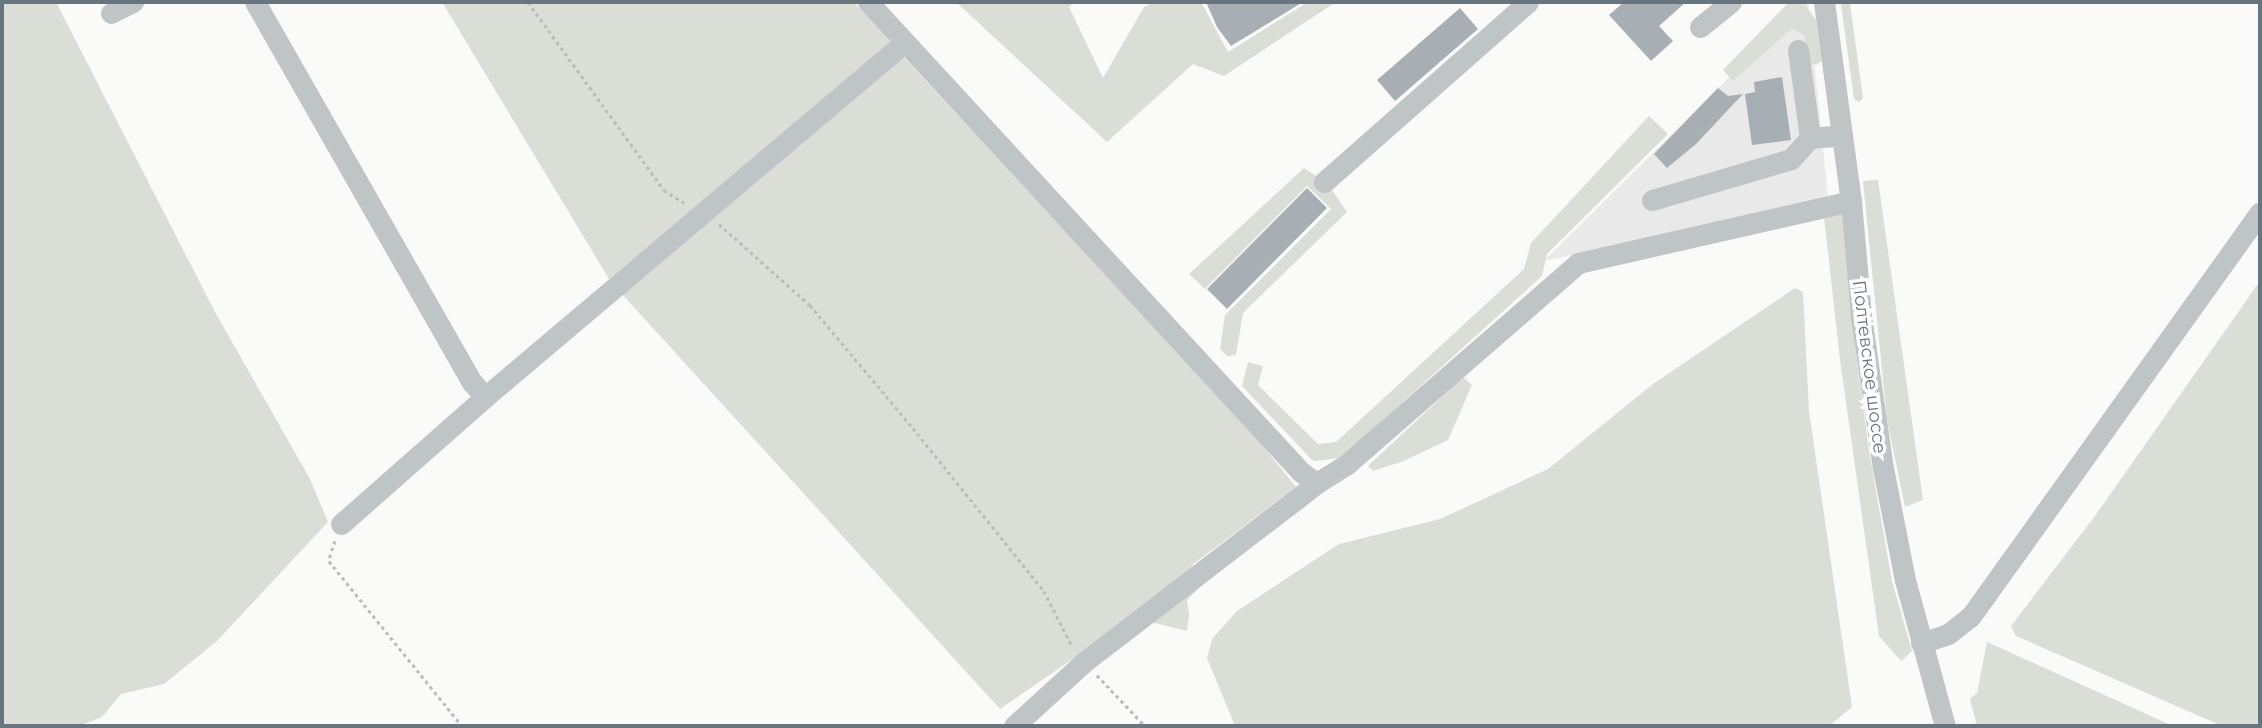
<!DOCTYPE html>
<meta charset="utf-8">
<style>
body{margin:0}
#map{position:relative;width:2262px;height:728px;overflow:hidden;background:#fafaf8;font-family:Montserrat,sans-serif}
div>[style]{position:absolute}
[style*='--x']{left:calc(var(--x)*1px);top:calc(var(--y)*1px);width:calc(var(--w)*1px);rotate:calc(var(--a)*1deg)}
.built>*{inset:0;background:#e8e9e8}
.green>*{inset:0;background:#daded7}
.building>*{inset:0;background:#a7afb4}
.path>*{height:2.5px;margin-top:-1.25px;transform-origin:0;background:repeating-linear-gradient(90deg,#babdc0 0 3.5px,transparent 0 7px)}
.minor>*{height:21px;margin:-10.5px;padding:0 10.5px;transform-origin:10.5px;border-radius:10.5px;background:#bfc4c7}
span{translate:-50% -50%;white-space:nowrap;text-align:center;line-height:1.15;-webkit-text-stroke:7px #fff;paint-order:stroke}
.street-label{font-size:18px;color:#67757f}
.frame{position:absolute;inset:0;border:4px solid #67757f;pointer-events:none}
</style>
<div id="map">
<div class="built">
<div style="clip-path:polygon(1805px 2px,1808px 2px,1810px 21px,1828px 198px,1544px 261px)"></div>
</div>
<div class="green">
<div style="clip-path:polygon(2px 2px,56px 2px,215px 312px,310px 479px,328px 522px,217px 641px,164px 684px,121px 694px,102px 717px,79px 726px,2px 726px)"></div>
<div style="clip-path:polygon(442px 2px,854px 2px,891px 43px,609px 279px)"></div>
<div style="clip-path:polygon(956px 2px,1074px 2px,1069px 7px,1103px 78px,1144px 7px,1154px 2px,1201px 2px,1228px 52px,1308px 2px,1336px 2px,1224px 76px,1193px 64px,1107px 142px)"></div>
<div style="clip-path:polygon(1789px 2px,1805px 5px,1816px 20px,1822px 61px,1816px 65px,1808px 62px,1805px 36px,1792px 28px,1733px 81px,1723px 70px)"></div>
<div style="clip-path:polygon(1844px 2px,1850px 3px,1863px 98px,1859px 102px,1854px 99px,1841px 5px)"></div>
<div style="clip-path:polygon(900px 53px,1251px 431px,1296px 487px,1192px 565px,1198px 572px,1201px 586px,1187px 600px,1189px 615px,1187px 631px,1151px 622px,1074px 658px,1000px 709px,621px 293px)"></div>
<div style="clip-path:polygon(1649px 116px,1668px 134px,1547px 254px,1542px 276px,1341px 458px,1313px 461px,1242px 386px,1248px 362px,1263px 366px,1258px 385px,1318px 444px,1336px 442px,1524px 269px,1531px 243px)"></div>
<div style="clip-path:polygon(1304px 168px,1328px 184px,1347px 212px,1243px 313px,1236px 355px,1227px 356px,1220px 349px,1225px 315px,1331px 209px,1307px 186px,1205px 289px,1189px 274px)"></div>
<div style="clip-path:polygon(1878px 180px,1923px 500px,1905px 507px,1887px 420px,1863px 181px)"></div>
<div style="clip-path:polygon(1842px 211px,1855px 345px,1869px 451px,1892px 581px,1912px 651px,1901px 661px,1879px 636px,1840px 360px,1824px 217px)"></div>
<div style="clip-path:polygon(2260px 281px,2260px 726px,2222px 726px,2016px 636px,2011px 626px,2095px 516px)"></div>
<div style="clip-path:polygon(1795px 288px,1803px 292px,1809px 411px,1852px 707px,1829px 726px,1235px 726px,1207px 658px,1212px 639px,1237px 611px,1339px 544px,1440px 519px,1548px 469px,1653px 384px)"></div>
<div style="clip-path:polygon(1463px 377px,1472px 385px,1448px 440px,1404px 461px,1373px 471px,1368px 466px)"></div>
<div style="clip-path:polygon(1987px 642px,2173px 726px,1977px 726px,1970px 699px,1977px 693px)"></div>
</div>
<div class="building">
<div style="clip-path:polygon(1206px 2px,1303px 2px,1231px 46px,1217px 27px)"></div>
<div style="clip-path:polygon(1624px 2px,1686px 2px,1659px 26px,1673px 41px,1651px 61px,1609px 15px)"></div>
<div style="clip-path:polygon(1460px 8px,1478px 29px,1395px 101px,1377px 80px)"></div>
<div style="clip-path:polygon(1782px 77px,1791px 140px,1752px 145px,1745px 94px,1755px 92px,1754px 82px)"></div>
<div style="clip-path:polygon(1718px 88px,1728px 96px,1743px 94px,1696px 144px,1667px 168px,1654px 154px)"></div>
<div style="clip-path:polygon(1307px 188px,1327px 208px,1227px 309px,1207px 289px)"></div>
</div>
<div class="path">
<div style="--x:528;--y:2;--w:232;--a:54.1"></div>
<div style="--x:664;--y:190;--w:24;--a:33"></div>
<div style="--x:719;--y:224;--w:122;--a:41.7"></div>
<div style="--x:810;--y:305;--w:160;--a:50.1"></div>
<div style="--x:913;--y:428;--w:209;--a:51.2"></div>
<div style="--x:1044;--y:591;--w:62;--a:63"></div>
<div style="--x:335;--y:541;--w:21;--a:107"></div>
<div style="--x:329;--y:561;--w:212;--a:51.1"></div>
<div style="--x:1097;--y:675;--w:70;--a:46.7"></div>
</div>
<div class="minor">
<div style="--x:255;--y:2;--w:438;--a:60.3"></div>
<div style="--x:472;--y:382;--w:20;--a:49"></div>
<div style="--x:868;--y:2;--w:639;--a:47.35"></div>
<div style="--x:1301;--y:472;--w:19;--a:35"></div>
<div style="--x:1824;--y:2;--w:201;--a:82.3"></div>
<div style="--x:1851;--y:201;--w:115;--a:85"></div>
<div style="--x:1861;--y:316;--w:154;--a:81.8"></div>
<div style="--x:1883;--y:468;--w:114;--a:78.9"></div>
<div style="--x:1905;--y:580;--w:151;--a:74.7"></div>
<div style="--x:111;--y:13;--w:25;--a:-27"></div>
<div style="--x:1700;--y:27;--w:40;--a:-39"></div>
<div style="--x:1798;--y:50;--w:89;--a:82.2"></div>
<div style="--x:1324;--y:182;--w:272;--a:-41.4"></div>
<div style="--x:1652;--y:200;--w:145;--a:-16.4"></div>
<div style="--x:1791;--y:159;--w:28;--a:-48"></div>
<div style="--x:1810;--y:138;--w:32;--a:-5"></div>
<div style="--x:341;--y:524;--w:192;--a:-41.4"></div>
<div style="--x:485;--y:397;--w:550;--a:-40.21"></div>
<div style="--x:1921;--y:643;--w:28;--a:-18"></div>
<div style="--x:1948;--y:634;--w:29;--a:-38"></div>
<div style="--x:1971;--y:616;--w:496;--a:-54.4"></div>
<div style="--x:1014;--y:726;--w:95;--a:-42.4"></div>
<div style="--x:1084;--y:662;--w:294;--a:-37.5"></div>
<div style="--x:1317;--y:483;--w:36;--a:-32"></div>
<div style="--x:1347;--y:464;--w:306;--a:-41"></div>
<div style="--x:1578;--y:263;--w:280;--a:-12.8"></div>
</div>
<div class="street-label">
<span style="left:1869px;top:367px;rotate:83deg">Полтевское шоссе</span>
</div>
<div class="frame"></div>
</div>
